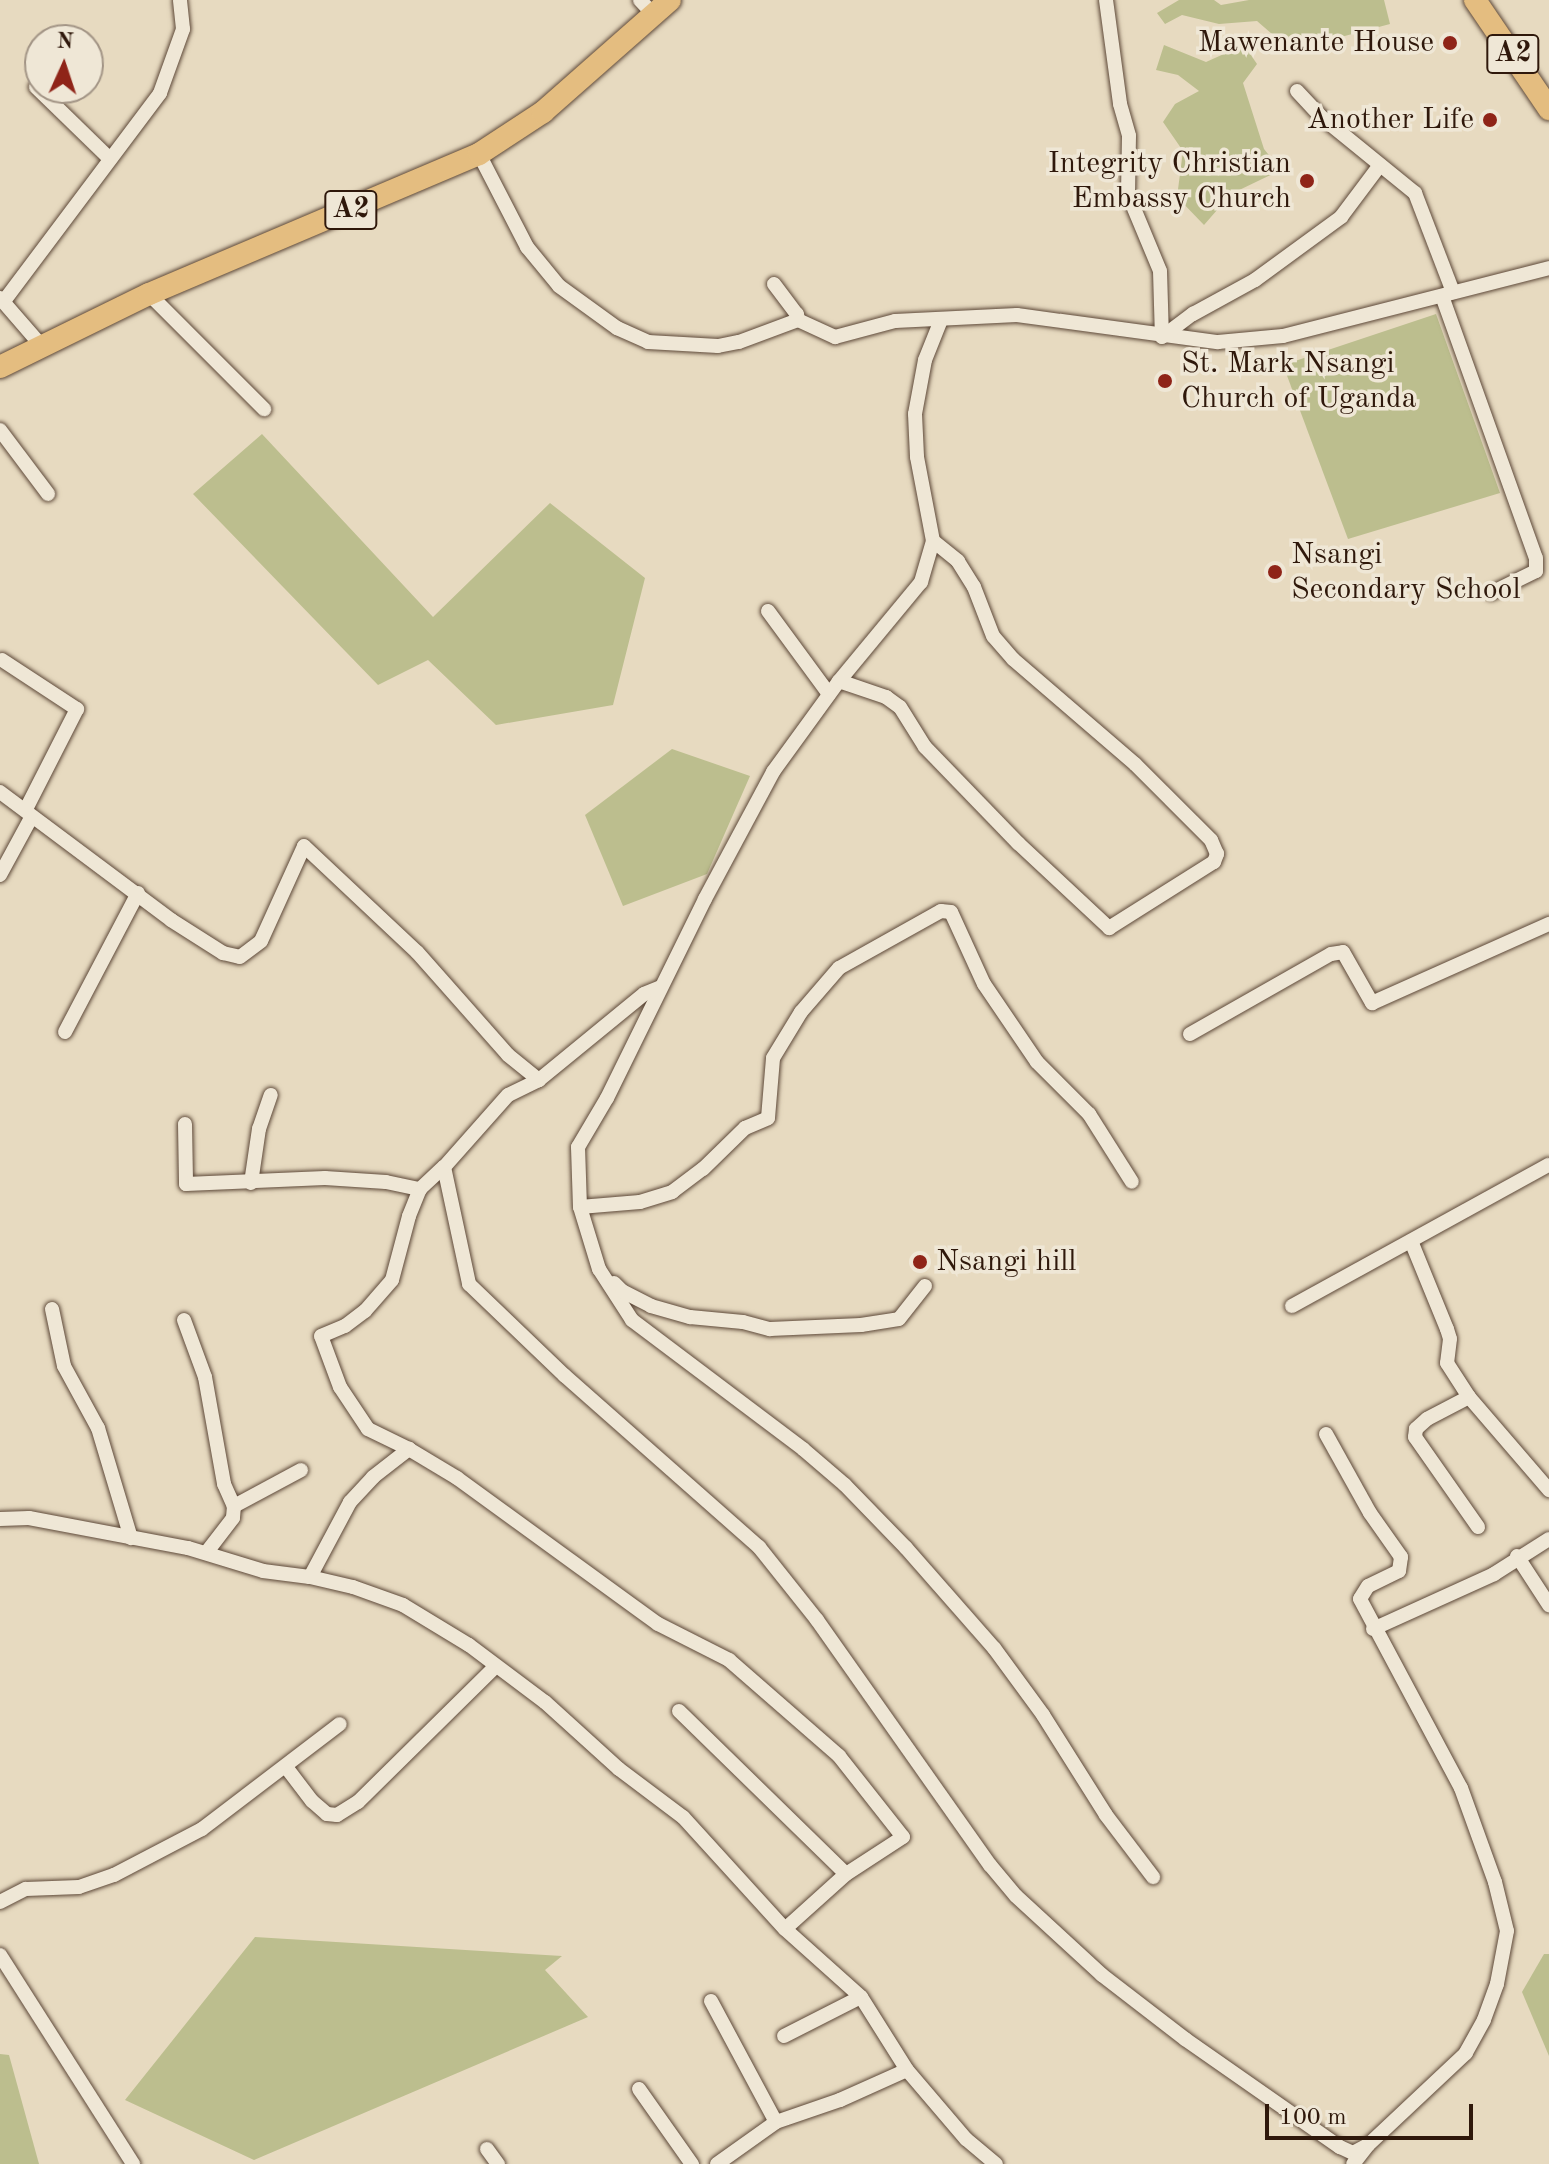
<!DOCTYPE html>
<style>
body{margin:0}
#map{position:relative;width:1549px;height:2164px;overflow:hidden;background:#e7dac0;font-family:"Old Standard TT",serif}
div>[style]{position:absolute}
[style*='--x']{left:calc(var(--x)*1px);top:calc(var(--y)*1px);width:calc(var(--w)*1px);rotate:calc(var(--a)*1deg)}
.green>*{inset:0;background:#bcbe8e}
.roads{filter:drop-shadow(0 0 2px #5d4838) drop-shadow(0 0 2px #5d4838)}
.street>*{height:14px;margin:-7px;padding:0 7px;transform-origin:7px;border-radius:7px;background:#efe7d6}
.primary>*{height:22px;margin:-11px;padding:0 11px;transform-origin:11px;border-radius:11px;background:#e4bd80}
.dots>*{width:22px;height:22px;translate:-50% -50%;box-sizing:border-box;border:4px solid #efe7d6;border-radius:50%}
span{translate:-50% -50%;white-space:nowrap;text-align:center;line-height:1.15;-webkit-text-stroke:7px #efe7d6;paint-order:stroke}
.shield-label span{padding:2px 6px;background:#efe7d6;border:2px solid;border-radius:6px;-webkit-text-stroke-width:0}
.shield-label{font-size:28px;color:#2f180b;font-weight:700}
.poi-label{font-size:30px;color:#2f180b}
.right{translate:-100% -50%;text-align:right}
.left{translate:0 -50%;text-align:left}
.north{position:absolute;left:24px;top:24px;width:80px;height:80px;box-sizing:border-box;background:#efe7d6;border:2px solid #a29485;border-radius:50%;rotate:3deg;font-size:22px;font-weight:700;line-height:32px;text-align:center;color:#2f180b}
.north::after{content:'';display:block;margin:auto;width:28px;height:36px;background:#8f2418;clip-path:polygon(50% 0,100% 100%,50% 72%,0 100%)}
.scale{position:absolute;left:1265px;top:2104px;width:208px;height:36px;box-sizing:border-box;border:4px solid #2f180b;border-top:0;padding-left:10px;font-size:24px;line-height:28px;white-space:nowrap;color:#2f180b;-webkit-text-stroke:6px #efe7d6;paint-order:stroke}
</style>
<div id="map">
<div class="green">
<div style="clip-path:polygon(1179px 0,1214px 0,1221px 5px,1249px 0,1384px 0,1390px 24px,1322px 42px,1272px 34px,1257px 21px,1219px 24px,1182px 15px,1165px 24px,1157px 13px)"></div>
<div style="clip-path:polygon(1164px 45px,1206px 62px,1244px 45px,1257px 64px,1243px 83px,1264px 149px,1281px 170px,1231px 194px,1204px 225px,1177px 197px,1183px 151px,1163px 122px,1175px 104px,1199px 91px,1178px 75px,1156px 70px)"></div>
<div style="clip-path:polygon(1436px 314px,1500px 493px,1348px 539px,1283px 365px)"></div>
<div style="clip-path:polygon(262px 434px,433px 617px,550px 503px,645px 578px,613px 705px,496px 725px,428px 660px,378px 685px,193px 494px)"></div>
<div style="clip-path:polygon(672px 749px,750px 776px,707px 874px,623px 906px,585px 815px)"></div>
<div style="clip-path:polygon(255px 1937px,562px 1956px,545px 1970px,588px 2017px,254px 2160px,125px 2100px)"></div>
<div style="clip-path:polygon(1544px 1954px,1549px 1954px,1549px 2056px,1522px 1992px)"></div>
<div style="clip-path:polygon(0 2054px,9px 2055px,39px 2164px,0 2164px)"></div>
</div>
<div class="roads">
<div class="street">
<div style="--x:640;--y:0;--w:19;--a:47"></div>
<div style="--x:1106;--y:0;--w:105;--a:82.3"></div>
<div style="--x:1120;--y:104;--w:33;--a:74"></div>
<div style="--x:1129;--y:136;--w:58;--a:91"></div>
<div style="--x:1128;--y:194;--w:83;--a:67.4"></div>
<div style="--x:1160;--y:271;--w:66;--a:88.3"></div>
<div style="--x:36;--y:87;--w:103;--a:44.2"></div>
<div style="--x:1297;--y:91;--w:33;--a:47"></div>
<div style="--x:1319;--y:115;--w:124;--a:39.1"></div>
<div style="--x:1415;--y:193;--w:106;--a:69"></div>
<div style="--x:479;--y:154;--w:105;--a:62.7"></div>
<div style="--x:527;--y:247;--w:50;--a:50.6"></div>
<div style="--x:559;--y:286;--w:72;--a:35.9"></div>
<div style="--x:617;--y:328;--w:34;--a:24"></div>
<div style="--x:648;--y:342;--w:70;--a:3.3"></div>
<div style="--x:718;--y:346;--w:21;--a:-11"></div>
<div style="--x:739;--y:342;--w:63;--a:-20.4"></div>
<div style="--x:798;--y:320;--w:41;--a:24.7"></div>
<div style="--x:835;--y:337;--w:62;--a:-14.9"></div>
<div style="--x:895;--y:321;--w:122;--a:-2.8"></div>
<div style="--x:1017;--y:315;--w:203;--a:7.7"></div>
<div style="--x:1218;--y:342;--w:65;--a:-5.3"></div>
<div style="--x:1283;--y:336;--w:275;--a:-14.3"></div>
<div style="--x:774;--y:284;--w:38;--a:53"></div>
<div style="--x:797;--y:314;--w:6;--a:81"></div>
<div style="--x:149;--y:294;--w:163;--a:45"></div>
<div style="--x:1442;--y:296;--w:278;--a:70.3"></div>
<div style="--x:1536;--y:558;--w:13;--a:90"></div>
<div style="--x:1536;--y:571;--w:50;--a:153.9"></div>
<div style="--x:0;--y:298;--w:61;--a:49"></div>
<div style="--x:4;--y:301;--w:260;--a:-53.1"></div>
<div style="--x:160;--y:93;--w:68;--a:-70.2"></div>
<div style="--x:183;--y:29;--w:29;--a:-96"></div>
<div style="--x:941;--y:320;--w:43;--a:111.8"></div>
<div style="--x:925;--y:360;--w:55;--a:100.5"></div>
<div style="--x:915;--y:414;--w:43;--a:87.3"></div>
<div style="--x:917;--y:457;--w:86;--a:79.2"></div>
<div style="--x:933;--y:541;--w:43;--a:106.3"></div>
<div style="--x:921;--y:582;--w:129;--a:129.6"></div>
<div style="--x:839;--y:681;--w:112;--a:126"></div>
<div style="--x:773;--y:772;--w:144;--a:118.2"></div>
<div style="--x:705;--y:899;--w:222;--a:116.2"></div>
<div style="--x:607;--y:1098;--w:57;--a:120.6"></div>
<div style="--x:578;--y:1147;--w:60;--a:88.1"></div>
<div style="--x:580;--y:1207;--w:65;--a:73"></div>
<div style="--x:599;--y:1269;--w:61;--a:57.1"></div>
<div style="--x:632;--y:1320;--w:214;--a:37"></div>
<div style="--x:803;--y:1449;--w:55;--a:40.6"></div>
<div style="--x:845;--y:1485;--w:88;--a:45.9"></div>
<div style="--x:906;--y:1548;--w:133;--a:48.7"></div>
<div style="--x:994;--y:1648;--w:83;--a:53.8"></div>
<div style="--x:1043;--y:1715;--w:118;--a:57.8"></div>
<div style="--x:1106;--y:1815;--w:78;--a:52.8"></div>
<div style="--x:1162;--y:337;--w:39;--a:-37"></div>
<div style="--x:1193;--y:314;--w:71;--a:-28.7"></div>
<div style="--x:1255;--y:280;--w:107;--a:-36.2"></div>
<div style="--x:1341;--y:217;--w:65;--a:-53.1"></div>
<div style="--x:0;--y:430;--w:80;--a:53.1"></div>
<div style="--x:768;--y:611;--w:103;--a:53.7"></div>
<div style="--x:2;--y:660;--w:90;--a:33.2"></div>
<div style="--x:77;--y:709;--w:112;--a:117"></div>
<div style="--x:839;--y:681;--w:50;--a:18.8"></div>
<div style="--x:886;--y:697;--w:17;--a:36"></div>
<div style="--x:900;--y:707;--w:47;--a:58"></div>
<div style="--x:925;--y:747;--w:134;--a:45.9"></div>
<div style="--x:1018;--y:843;--w:125;--a:43"></div>
<div style="--x:1109;--y:928;--w:124;--a:-32.2"></div>
<div style="--x:1214;--y:862;--w:9;--a:-69"></div>
<div style="--x:1217;--y:854;--w:15;--a:-113"></div>
<div style="--x:1211;--y:840;--w:107;--a:-135"></div>
<div style="--x:1135;--y:764;--w:161;--a:-139.3"></div>
<div style="--x:1013;--y:659;--w:30;--a:-131"></div>
<div style="--x:993;--y:636;--w:53;--a:-111.2"></div>
<div style="--x:974;--y:587;--w:31;--a:-122"></div>
<div style="--x:958;--y:561;--w:32;--a:-141"></div>
<div style="--x:0;--y:792;--w:214;--a:36.8"></div>
<div style="--x:171;--y:920;--w:62;--a:32.4"></div>
<div style="--x:223;--y:953;--w:17;--a:13"></div>
<div style="--x:240;--y:957;--w:26;--a:-37"></div>
<div style="--x:261;--y:941;--w:104;--a:-65.6"></div>
<div style="--x:304;--y:846;--w:155;--a:43.2"></div>
<div style="--x:417;--y:952;--w:137;--a:48.5"></div>
<div style="--x:508;--y:1055;--w:40;--a:39"></div>
<div style="--x:0;--y:875;--w:65;--a:-61.5"></div>
<div style="--x:661;--y:987;--w:18;--a:158"></div>
<div style="--x:644;--y:994;--w:136;--a:140.7"></div>
<div style="--x:539;--y:1080;--w:34;--a:154"></div>
<div style="--x:508;--y:1095;--w:96;--a:131.6"></div>
<div style="--x:444;--y:1167;--w:120;--a:77.9"></div>
<div style="--x:469;--y:1284;--w:133;--a:43.8"></div>
<div style="--x:565;--y:1376;--w:259;--a:41.4"></div>
<div style="--x:759;--y:1547;--w:93;--a:51.5"></div>
<div style="--x:817;--y:1620;--w:300;--a:54.8"></div>
<div style="--x:990;--y:1865;--w:40;--a:50"></div>
<div style="--x:1016;--y:1896;--w:117;--a:42.6"></div>
<div style="--x:1102;--y:1975;--w:105;--a:37.6"></div>
<div style="--x:1185;--y:2039;--w:189;--a:34.9"></div>
<div style="--x:1340;--y:2147;--w:14;--a:25"></div>
<div style="--x:1353;--y:2153;--w:17;--a:-28"></div>
<div style="--x:65;--y:1032;--w:157;--a:-62.3"></div>
<div style="--x:1190;--y:1034;--w:162;--a:-29.6"></div>
<div style="--x:1331;--y:954;--w:12;--a:-9"></div>
<div style="--x:1343;--y:952;--w:59;--a:60.4"></div>
<div style="--x:1372;--y:1003;--w:194;--a:-24.1"></div>
<div style="--x:185;--y:1124;--w:60;--a:89"></div>
<div style="--x:186;--y:1184;--w:139;--a:-2.5"></div>
<div style="--x:325;--y:1178;--w:61;--a:3.8"></div>
<div style="--x:386;--y:1182;--w:35;--a:12"></div>
<div style="--x:251;--y:1183;--w:55;--a:-81.6"></div>
<div style="--x:259;--y:1129;--w:36;--a:-71"></div>
<div style="--x:580;--y:1207;--w:60;--a:-4.8"></div>
<div style="--x:640;--y:1202;--w:34;--a:-17"></div>
<div style="--x:672;--y:1192;--w:39;--a:-37"></div>
<div style="--x:703;--y:1169;--w:59;--a:-44.3"></div>
<div style="--x:745;--y:1128;--w:25;--a:-23"></div>
<div style="--x:768;--y:1118;--w:60;--a:-85.2"></div>
<div style="--x:773;--y:1058;--w:54;--a:-58.7"></div>
<div style="--x:801;--y:1012;--w:58;--a:-49.2"></div>
<div style="--x:839;--y:968;--w:117;--a:-29.2"></div>
<div style="--x:941;--y:911;--w:10;--a:6"></div>
<div style="--x:951;--y:912;--w:79;--a:65.4"></div>
<div style="--x:984;--y:984;--w:94;--a:55.8"></div>
<div style="--x:1037;--y:1062;--w:74;--a:45"></div>
<div style="--x:1089;--y:1114;--w:80;--a:57.7"></div>
<div style="--x:1411;--y:1241;--w:95;--a:67.8"></div>
<div style="--x:1447;--y:1329;--w:10;--a:73"></div>
<div style="--x:1450;--y:1339;--w:24;--a:97"></div>
<div style="--x:1447;--y:1363;--w:40;--a:57.1"></div>
<div style="--x:1469;--y:1397;--w:123;--a:49.3"></div>
<div style="--x:614;--y:1283;--w:11;--a:45"></div>
<div style="--x:622;--y:1291;--w:33;--a:27"></div>
<div style="--x:651;--y:1306;--w:41;--a:15.8"></div>
<div style="--x:690;--y:1317;--w:53;--a:5.4"></div>
<div style="--x:743;--y:1322;--w:28;--a:15"></div>
<div style="--x:770;--y:1329;--w:91;--a:-2.5"></div>
<div style="--x:861;--y:1325;--w:38;--a:-9"></div>
<div style="--x:899;--y:1319;--w:42;--a:-51.8"></div>
<div style="--x:1292;--y:1306;--w:293;--a:-28.8"></div>
<div style="--x:52;--y:1309;--w:58;--a:78.1"></div>
<div style="--x:64;--y:1366;--w:71;--a:61.3"></div>
<div style="--x:98;--y:1428;--w:115;--a:73.3"></div>
<div style="--x:184;--y:1320;--w:61;--a:69.8"></div>
<div style="--x:205;--y:1377;--w:109;--a:79.9"></div>
<div style="--x:224;--y:1484;--w:24;--a:66"></div>
<div style="--x:234;--y:1506;--w:12;--a:95"></div>
<div style="--x:233;--y:1518;--w:44;--a:127.6"></div>
<div style="--x:1469;--y:1397;--w:47;--a:152.4"></div>
<div style="--x:1427;--y:1419;--w:15;--a:138"></div>
<div style="--x:1416;--y:1429;--w:8;--a:97"></div>
<div style="--x:1415;--y:1437;--w:110;--a:55"></div>
<div style="--x:1326;--y:1434;--w:90;--a:60.9"></div>
<div style="--x:1370;--y:1513;--w:54;--a:54.8"></div>
<div style="--x:1401;--y:1557;--w:14;--a:98"></div>
<div style="--x:1399;--y:1571;--w:34;--a:154"></div>
<div style="--x:1368;--y:1586;--w:15;--a:122"></div>
<div style="--x:1360;--y:1599;--w:214;--a:61.9"></div>
<div style="--x:1461;--y:1788;--w:100;--a:70.1"></div>
<div style="--x:1495;--y:1882;--w:50;--a:76.2"></div>
<div style="--x:1507;--y:1931;--w:54;--a:100.7"></div>
<div style="--x:1497;--y:1984;--w:38;--a:110"></div>
<div style="--x:1484;--y:2020;--w:38;--a:119"></div>
<div style="--x:1466;--y:2053;--w:134;--a:136.8"></div>
<div style="--x:1368;--y:2145;--w:24;--a:128"></div>
<div style="--x:409;--y:1449;--w:56;--a:31.1"></div>
<div style="--x:457;--y:1478;--w:248;--a:36"></div>
<div style="--x:658;--y:1624;--w:80;--a:26.9"></div>
<div style="--x:729;--y:1660;--w:146;--a:41.1"></div>
<div style="--x:839;--y:1756;--w:103;--a:51.7"></div>
<div style="--x:903;--y:1837;--w:68;--a:147"></div>
<div style="--x:846;--y:1874;--w:82;--a:138"></div>
<div style="--x:234;--y:1506;--w:76;--a:-28.2"></div>
<div style="--x:0;--y:1519;--w:29;--a:-2"></div>
<div style="--x:29;--y:1518;--w:162;--a:10.7"></div>
<div style="--x:188;--y:1548;--w:78;--a:17"></div>
<div style="--x:263;--y:1571;--w:47;--a:7.3"></div>
<div style="--x:310;--y:1577;--w:44;--a:13.1"></div>
<div style="--x:353;--y:1587;--w:53;--a:19.8"></div>
<div style="--x:403;--y:1605;--w:77;--a:31.2"></div>
<div style="--x:469;--y:1645;--w:95;--a:36.9"></div>
<div style="--x:545;--y:1702;--w:100;--a:42.2"></div>
<div style="--x:619;--y:1769;--w:80;--a:36.9"></div>
<div style="--x:683;--y:1817;--w:151;--a:47.7"></div>
<div style="--x:785;--y:1929;--w:102;--a:41.8"></div>
<div style="--x:861;--y:1997;--w:86;--a:57.8"></div>
<div style="--x:907;--y:2070;--w:91;--a:49.5"></div>
<div style="--x:966;--y:2139;--w:39;--a:40"></div>
<div style="--x:1517;--y:1556;--w:59;--a:56.9"></div>
<div style="--x:310;--y:1577;--w:85;--a:-61.9"></div>
<div style="--x:350;--y:1502;--w:34;--a:-47"></div>
<div style="--x:373;--y:1477;--w:46;--a:-37.9"></div>
<div style="--x:409;--y:1449;--w:46;--a:-154"></div>
<div style="--x:368;--y:1429;--w:50;--a:-123.7"></div>
<div style="--x:340;--y:1387;--w:54;--a:-110.4"></div>
<div style="--x:321;--y:1336;--w:26;--a:-23"></div>
<div style="--x:345;--y:1326;--w:25;--a:-37"></div>
<div style="--x:365;--y:1311;--w:41;--a:-48.9"></div>
<div style="--x:392;--y:1280;--w:66;--a:-75.1"></div>
<div style="--x:409;--y:1216;--w:29;--a:-68"></div>
<div style="--x:420;--y:1189;--w:33;--a:-43"></div>
<div style="--x:1373;--y:1629;--w:133;--a:-24.4"></div>
<div style="--x:1494;--y:1574;--w:65;--a:-32.5"></div>
<div style="--x:679;--y:1711;--w:233;--a:44.3"></div>
<div style="--x:286;--y:1767;--w:43;--a:52.6"></div>
<div style="--x:312;--y:1801;--w:20;--a:41"></div>
<div style="--x:327;--y:1814;--w:10;--a:6"></div>
<div style="--x:337;--y:1815;--w:25;--a:-32"></div>
<div style="--x:358;--y:1802;--w:192;--a:-44.6"></div>
<div style="--x:0;--y:1902;--w:29;--a:-27"></div>
<div style="--x:26;--y:1889;--w:53;--a:-2.2"></div>
<div style="--x:79;--y:1887;--w:37;--a:-19"></div>
<div style="--x:114;--y:1875;--w:99;--a:-27.6"></div>
<div style="--x:202;--y:1829;--w:173;--a:-37.3"></div>
<div style="--x:0;--y:1955;--w:248;--a:57.5"></div>
<div style="--x:711;--y:2001;--w:137;--a:61.8"></div>
<div style="--x:784;--y:2036;--w:86;--a:-26.9"></div>
<div style="--x:639;--y:2089;--w:92;--a:54.8"></div>
<div style="--x:487;--y:2149;--w:19;--a:54"></div>
<div style="--x:717;--y:2164;--w:72;--a:-35.4"></div>
<div style="--x:776;--y:2122;--w:68;--a:-19"></div>
<div style="--x:840;--y:2100;--w:73;--a:-24.1"></div>
</div>
<div class="primary">
<div style="--x:1475;--y:0;--w:132;--a:55.8"></div>
<div style="--x:0;--y:367;--w:166;--a:-26.1"></div>
<div style="--x:149;--y:294;--w:358;--a:-23"></div>
<div style="--x:479;--y:154;--w:77;--a:-33.3"></div>
<div style="--x:543;--y:112;--w:169;--a:-41.4"></div>
</div>
</div>
<div class="dots">
<div style="left:1450px;top:43px;background:#8f2418"></div>
<div style="left:1490px;top:120px;background:#8f2418"></div>
<div style="left:1307px;top:181px;background:#8f2418"></div>
<div style="left:1165px;top:381px;background:#8f2418"></div>
<div style="left:1275px;top:572px;background:#8f2418"></div>
<div style="left:920px;top:1262px;background:#8f2418"></div>
</div>
<div class="shield-label">
<span style="left:1513px;top:54px">A2</span>
<span style="left:351px;top:210px">A2</span>
</div>
<div class="poi-label">
<span class="right" style="left:1434px;top:43px">Mawenante House</span>
<span class="right" style="left:1474px;top:120px">Another Life</span>
<span class="right" style="left:1291px;top:181px">Integrity Christian<br>Embassy Church</span>
<span class="left" style="left:1181px;top:381px">St. Mark Nsangi<br>Church of Uganda</span>
<span class="left" style="left:1291px;top:572px">Nsangi<br>Secondary School</span>
<span class="left" style="left:936px;top:1262px">Nsangi hill</span>
</div>
<div class="north">N</div>
<div class="scale">100 m</div>
</div>
